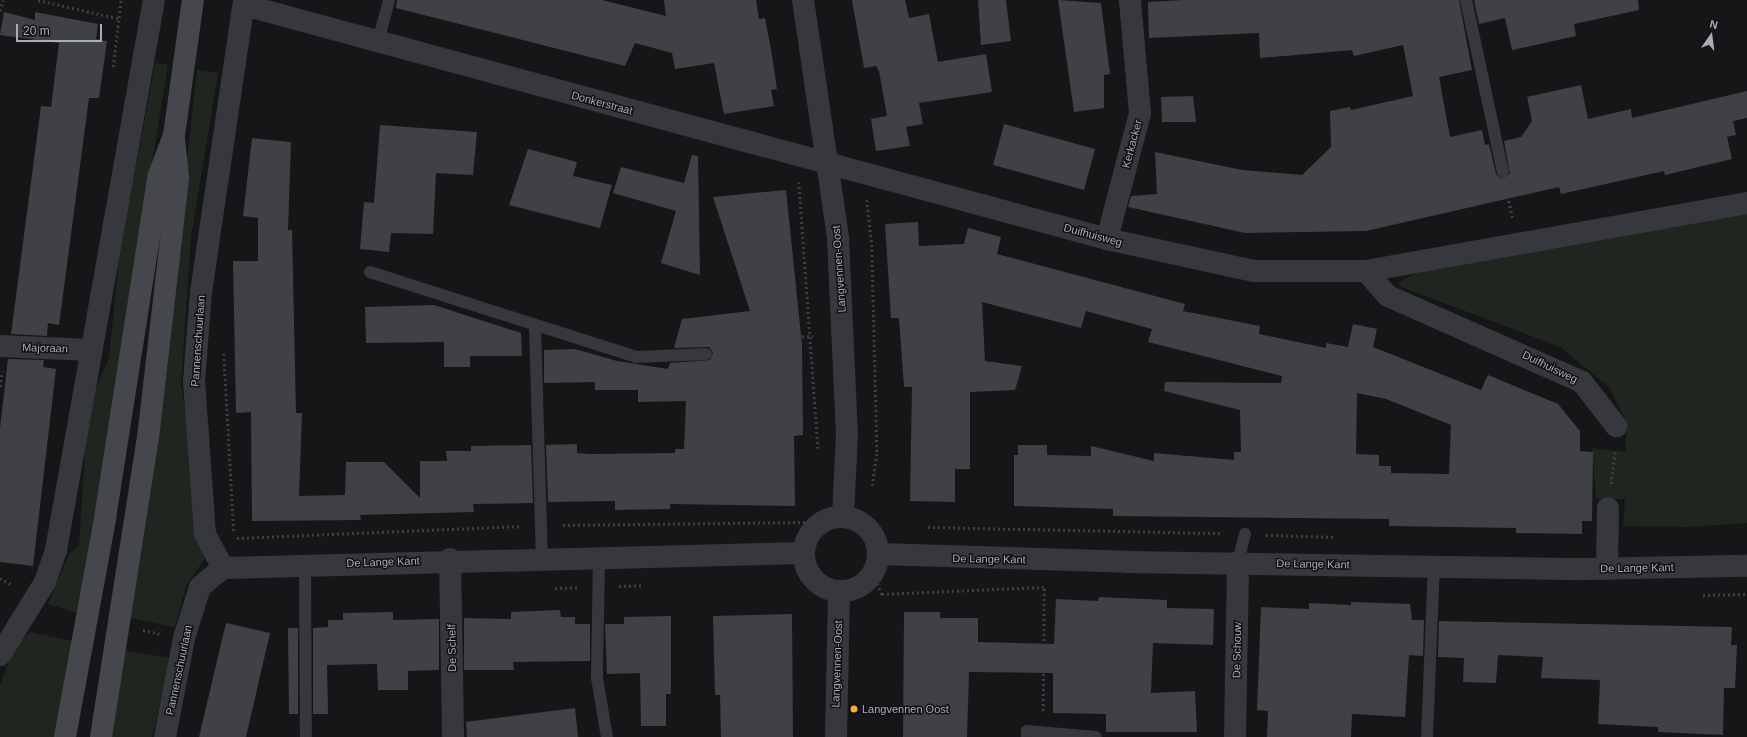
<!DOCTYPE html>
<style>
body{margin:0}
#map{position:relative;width:1747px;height:737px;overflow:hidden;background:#161618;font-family:Arial,sans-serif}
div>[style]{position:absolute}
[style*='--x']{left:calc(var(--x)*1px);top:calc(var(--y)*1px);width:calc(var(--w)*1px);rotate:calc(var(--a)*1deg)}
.green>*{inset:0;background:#1e261f}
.building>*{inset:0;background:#404145}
.path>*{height:2.5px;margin-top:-1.25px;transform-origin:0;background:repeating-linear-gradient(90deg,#3d3f44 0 2px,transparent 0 5px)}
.lane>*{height:12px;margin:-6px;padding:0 6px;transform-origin:6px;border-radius:6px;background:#37383d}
.street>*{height:22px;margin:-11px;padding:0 11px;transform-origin:11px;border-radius:11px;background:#37383d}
.street>.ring{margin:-11px;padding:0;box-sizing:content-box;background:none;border:22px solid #37383d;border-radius:50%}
.secondary>*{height:22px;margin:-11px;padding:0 11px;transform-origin:11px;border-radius:11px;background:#45474d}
.dots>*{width:11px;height:11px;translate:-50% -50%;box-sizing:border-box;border:2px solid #111113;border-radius:50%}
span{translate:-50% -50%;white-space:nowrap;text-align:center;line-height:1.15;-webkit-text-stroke:3px #111113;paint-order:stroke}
.street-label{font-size:11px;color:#a8adb8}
.poi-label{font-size:11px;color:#a8adb8}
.left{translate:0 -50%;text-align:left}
.north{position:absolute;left:1691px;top:16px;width:40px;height:40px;-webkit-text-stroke:3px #111113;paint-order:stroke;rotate:14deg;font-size:11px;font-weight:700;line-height:16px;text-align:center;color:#a8adb8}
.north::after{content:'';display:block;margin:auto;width:14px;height:18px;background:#a8adb8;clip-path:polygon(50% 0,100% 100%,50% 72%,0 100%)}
.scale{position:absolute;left:16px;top:24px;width:86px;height:18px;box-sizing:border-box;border:2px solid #a8adb8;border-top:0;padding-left:5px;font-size:12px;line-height:14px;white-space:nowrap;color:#a8adb8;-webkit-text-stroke:3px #111113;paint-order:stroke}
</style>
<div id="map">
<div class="green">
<div style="clip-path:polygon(155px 63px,168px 64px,80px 614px,48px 604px,69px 554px,79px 546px,88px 405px,109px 358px,123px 217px,135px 172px)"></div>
<div style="clip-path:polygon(197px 70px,218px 73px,191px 238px,181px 384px,205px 558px,186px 586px,175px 627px,130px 618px,165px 364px)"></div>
<div style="clip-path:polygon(1747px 213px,1747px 523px,1689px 527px,1623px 526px,1625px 499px,1596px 499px,1592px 448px,1625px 452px,1627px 423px,1609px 387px,1560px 347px,1399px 286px,1399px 282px,1420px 271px)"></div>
<div style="clip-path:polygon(30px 632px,77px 642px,61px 737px,0 737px,0 685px,15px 645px)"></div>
<div style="clip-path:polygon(121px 650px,171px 658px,152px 737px,109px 737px)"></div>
</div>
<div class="building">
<div style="clip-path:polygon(397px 0,602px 0,666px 16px,664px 0,756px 0,759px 19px,765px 18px,772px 55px,777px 89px,771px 90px,774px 106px,724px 114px,714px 63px,675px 69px,672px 53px,635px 43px,625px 66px,396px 8px)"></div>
<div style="clip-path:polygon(852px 0,905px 0,909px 18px,929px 14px,938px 62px,986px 54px,992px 92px,919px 103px,923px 124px,906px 127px,910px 146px,876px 151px,871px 119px,887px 116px,879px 71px,876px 66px,864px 68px)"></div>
<div style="clip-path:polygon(978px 0,1006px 0,1011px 41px,981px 45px)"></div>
<div style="clip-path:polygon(1058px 0,1101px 3px,1110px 74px,1104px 75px,1104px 108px,1074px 112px)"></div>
<div style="clip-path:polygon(1184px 0,1459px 0,1472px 70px,1439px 77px,1450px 137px,1482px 130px,1485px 145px,1489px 144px,1496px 174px,1501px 179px,1510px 174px,1504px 141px,1521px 137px,1532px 121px,1527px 97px,1581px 85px,1588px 119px,1631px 109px,1632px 118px,1747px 91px,1747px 118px,1733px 121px,1736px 135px,1727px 137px,1732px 159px,1665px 175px,1664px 171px,1561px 194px,1559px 187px,1366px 231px,1245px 233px,1128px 207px,1131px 196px,1157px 194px,1155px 152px,1242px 170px,1302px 175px,1331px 147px,1330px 111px,1350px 107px,1351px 110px,1413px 96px,1403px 45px,1354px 56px,1352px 50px,1260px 58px,1259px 33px,1149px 38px,1148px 2px)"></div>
<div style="clip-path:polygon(1474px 0,1638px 0,1639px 10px,1574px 24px,1576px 36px,1512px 50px,1505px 18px,1479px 24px)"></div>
<div style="clip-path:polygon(4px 12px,35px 20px,35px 12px,98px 24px,96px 39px,107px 41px,99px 98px,89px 98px,59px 325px,48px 323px,47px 336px,11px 334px,41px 106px,51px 107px,59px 43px,0 35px)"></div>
<div style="clip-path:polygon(1193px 96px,1196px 122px,1162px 122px,1161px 97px)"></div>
<div style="clip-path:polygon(1004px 124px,1095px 149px,1084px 190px,993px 165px)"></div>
<div style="clip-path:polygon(380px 125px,477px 132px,473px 175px,436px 173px,433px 234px,391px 233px,389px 252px,360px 249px,364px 202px,374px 203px)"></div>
<div style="clip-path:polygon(252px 138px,291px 142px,288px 230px,292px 230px,296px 413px,302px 413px,299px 496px,345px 495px,346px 462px,384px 462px,420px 498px,420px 461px,447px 461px,446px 451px,471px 451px,471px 446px,531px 445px,533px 503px,473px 504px,474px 512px,360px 515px,361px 520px,252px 521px,251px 412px,236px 413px,233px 261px,258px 261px,258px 218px,243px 216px)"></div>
<div style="clip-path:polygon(528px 149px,577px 162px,573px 176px,612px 185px,600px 228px,509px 205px)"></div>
<div style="clip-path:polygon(692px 155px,698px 156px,700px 275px,661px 263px,676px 211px,613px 193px,621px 167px,684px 183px)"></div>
<div style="clip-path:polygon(786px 190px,802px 345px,803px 435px,794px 436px,795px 506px,670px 504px,670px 509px,615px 510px,615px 501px,548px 502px,546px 445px,577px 444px,577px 453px,591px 454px,675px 453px,675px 449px,684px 449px,686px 401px,638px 402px,638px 390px,595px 390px,595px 382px,544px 383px,544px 350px,575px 349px,617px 361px,668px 369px,670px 363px,710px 360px,713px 353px,709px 347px,674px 348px,682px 319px,750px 311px,713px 197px)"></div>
<div style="clip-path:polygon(evenodd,918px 222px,919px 246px,964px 244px,968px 228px,1001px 237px,997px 254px,1185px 304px,1183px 311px,1260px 326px,1259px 334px,1326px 348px,1326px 343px,1348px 347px,1353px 324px,1377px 329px,1373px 347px,1481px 390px,1488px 375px,1558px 404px,1580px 431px,1580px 451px,1593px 452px,1592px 521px,1582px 521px,1582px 534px,1516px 533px,1516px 528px,1389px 526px,1389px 519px,1113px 516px,1113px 509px,1014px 506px,1014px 455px,1018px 455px,1018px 445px,1047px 445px,1047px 455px,1091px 456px,1091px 446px,1154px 461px,1154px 453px,1234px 460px,1234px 452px,1241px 452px,1240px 410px,1164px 391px,1165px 382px,1281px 383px,1282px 376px,1148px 342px,1152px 329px,1086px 311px,1081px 328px,982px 302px,985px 361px,1022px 366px,1015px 390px,970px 392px,970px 469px,955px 469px,955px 502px,910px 501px,912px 387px,904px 387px,899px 318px,891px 318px,885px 224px,918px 222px,1357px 393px,1386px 399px,1451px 425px,1449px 474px,1391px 473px,1391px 466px,1379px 466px,1379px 455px,1356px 454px,1357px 393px)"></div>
<div style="clip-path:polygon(434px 305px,521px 333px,522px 356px,470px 356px,470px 367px,444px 367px,444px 342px,366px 343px,365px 307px)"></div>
<div style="clip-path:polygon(8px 359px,44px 360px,43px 367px,56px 369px,33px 566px,0 562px,0 428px)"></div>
<div style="clip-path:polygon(1099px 597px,1167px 600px,1167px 608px,1214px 609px,1213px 645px,1153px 643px,1151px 693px,1195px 691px,1197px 732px,1106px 732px,1106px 714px,1053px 713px,1053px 673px,969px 672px,967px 737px,903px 737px,904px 612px,940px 612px,940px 618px,978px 618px,978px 642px,1054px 644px,1056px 599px,1098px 601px)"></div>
<div style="clip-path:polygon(1351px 602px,1410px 604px,1412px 620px,1424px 620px,1423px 656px,1409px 655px,1405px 717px,1352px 714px,1351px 737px,1267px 737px,1268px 711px,1257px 710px,1261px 607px,1309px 609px,1309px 603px,1351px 605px)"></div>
<div style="clip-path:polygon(560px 610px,561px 617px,575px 617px,575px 624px,590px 624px,590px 661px,513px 662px,514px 670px,464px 670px,464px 618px,511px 619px,511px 612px)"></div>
<div style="clip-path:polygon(393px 612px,393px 620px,439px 619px,439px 670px,408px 671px,408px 690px,378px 690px,377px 664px,327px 665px,328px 714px,313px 714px,313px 628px,328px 627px,328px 620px,343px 620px,343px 613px)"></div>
<div style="clip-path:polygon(792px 614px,793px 737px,721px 737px,720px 695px,715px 695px,713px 616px)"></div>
<div style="clip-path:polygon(671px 616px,671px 694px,666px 694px,666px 726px,641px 726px,640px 673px,607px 674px,605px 624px,624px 624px,624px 617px)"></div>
<div style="clip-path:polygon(1439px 621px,1732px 627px,1731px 645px,1737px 645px,1735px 688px,1724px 688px,1723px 735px,1658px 732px,1658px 727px,1598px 724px,1600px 680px,1541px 678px,1543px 657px,1498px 655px,1496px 683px,1463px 682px,1464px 658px,1438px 657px)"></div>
<div style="clip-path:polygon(226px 623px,270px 633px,246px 737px,199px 737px)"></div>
<div style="clip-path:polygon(288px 628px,298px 628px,298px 714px,289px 714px)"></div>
<div style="clip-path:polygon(575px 708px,578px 737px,467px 737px,466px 722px)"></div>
</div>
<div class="path">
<div style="--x:38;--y:0;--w:85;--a:12.9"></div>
<div style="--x:0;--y:11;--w:11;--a:-75"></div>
<div style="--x:113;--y:67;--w:67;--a:-83.2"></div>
<div style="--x:799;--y:182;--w:267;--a:85.9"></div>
<div style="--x:1507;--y:191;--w:29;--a:78"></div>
<div style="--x:867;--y:200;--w:45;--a:83.7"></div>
<div style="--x:872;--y:245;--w:209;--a:88.6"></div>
<div style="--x:877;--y:454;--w:34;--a:98"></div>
<div style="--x:722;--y:340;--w:91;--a:-2.5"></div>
<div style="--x:224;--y:354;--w:177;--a:86.8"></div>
<div style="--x:0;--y:387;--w:16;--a:-83"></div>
<div style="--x:1611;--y:484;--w:33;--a:-83"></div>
<div style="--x:563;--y:525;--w:255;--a:-0.7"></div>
<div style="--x:928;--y:527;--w:295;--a:1.2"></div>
<div style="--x:1266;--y:535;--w:69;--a:1.7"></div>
<div style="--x:237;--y:538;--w:283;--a:-2.4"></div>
<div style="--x:0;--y:578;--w:14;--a:30"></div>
<div style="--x:875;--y:579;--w:17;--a:65"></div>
<div style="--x:882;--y:594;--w:162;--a:-2.5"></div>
<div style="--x:619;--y:586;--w:25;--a:-2"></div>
<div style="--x:555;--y:588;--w:23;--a:-2"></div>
<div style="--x:1703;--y:595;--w:44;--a:-1.3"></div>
<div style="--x:143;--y:630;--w:17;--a:13"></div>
<div style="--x:1043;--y:711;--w:125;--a:-89.5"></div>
</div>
<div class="lane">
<div style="--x:1466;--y:0;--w:176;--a:77.9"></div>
<div style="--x:378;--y:42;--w:43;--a:-75.3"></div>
<div style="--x:370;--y:272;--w:279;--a:17.7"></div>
<div style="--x:636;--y:357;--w:70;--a:-2.5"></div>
<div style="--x:535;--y:326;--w:234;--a:88.3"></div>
<div style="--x:599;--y:558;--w:120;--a:91"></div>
<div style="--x:597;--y:678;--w:60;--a:80.4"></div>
<div style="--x:1238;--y:562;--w:29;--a:-76"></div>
<div style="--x:305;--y:566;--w:171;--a:89.7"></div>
<div style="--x:1027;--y:737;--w:6;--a:-90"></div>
<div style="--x:1027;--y:731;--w:69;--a:5"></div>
<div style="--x:1427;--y:737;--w:171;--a:-87.7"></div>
</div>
<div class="street">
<div style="--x:803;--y:0;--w:241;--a:81.6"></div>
<div style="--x:838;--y:238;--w:196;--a:87.4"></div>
<div style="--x:847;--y:434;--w:82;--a:92.8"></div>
<div style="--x:244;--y:5;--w:894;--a:15.17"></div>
<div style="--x:1107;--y:239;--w:150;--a:12.3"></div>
<div style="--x:1254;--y:271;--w:112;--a:0"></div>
<div style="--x:1366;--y:271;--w:387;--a:-10.1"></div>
<div style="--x:1107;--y:239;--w:130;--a:-75.3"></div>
<div style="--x:1140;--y:113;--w:113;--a:-95.1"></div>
<div style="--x:1366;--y:271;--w:33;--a:49"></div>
<div style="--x:1388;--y:296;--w:212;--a:23.9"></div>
<div style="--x:1582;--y:382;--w:56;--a:52.3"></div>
<div style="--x:0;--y:346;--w:90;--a:2.5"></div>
<div class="ring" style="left:804px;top:517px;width:52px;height:52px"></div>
<div style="--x:879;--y:554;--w:248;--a:1.8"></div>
<div style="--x:1127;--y:562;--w:457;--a:0.9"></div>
<div style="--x:1584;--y:569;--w:163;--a:-1.1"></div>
<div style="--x:450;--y:559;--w:178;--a:89"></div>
<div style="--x:223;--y:568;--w:581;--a:-1.48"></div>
<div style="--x:1607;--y:569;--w:61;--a:-89.1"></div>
<div style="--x:0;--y:655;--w:86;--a:-58.3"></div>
<div style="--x:45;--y:582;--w:34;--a:-71"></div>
<div style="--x:56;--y:550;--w:559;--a:-79.9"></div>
<div style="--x:165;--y:737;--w:101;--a:-79.1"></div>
<div style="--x:184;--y:638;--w:53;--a:-72.6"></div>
<div style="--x:200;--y:587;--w:30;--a:-40"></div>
<div style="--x:223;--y:568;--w:38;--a:-118"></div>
<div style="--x:205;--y:534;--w:153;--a:-94.1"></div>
<div style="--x:194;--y:381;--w:89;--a:-85.5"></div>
<div style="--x:201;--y:292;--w:295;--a:-81.6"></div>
<div style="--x:836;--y:737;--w:146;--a:-88.8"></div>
<div style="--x:1235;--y:737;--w:175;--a:-89"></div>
</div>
<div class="secondary">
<div style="--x:65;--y:737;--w:223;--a:-79.6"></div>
<div style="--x:105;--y:518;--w:347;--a:-81.1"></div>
<div style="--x:159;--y:175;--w:43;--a:-69.4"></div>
<div style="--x:174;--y:135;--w:136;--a:-82"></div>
<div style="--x:101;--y:737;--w:303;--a:-81.1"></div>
<div style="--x:148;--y:438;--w:263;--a:-83.4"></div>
<div style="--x:178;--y:177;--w:37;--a:-96"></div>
</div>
<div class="dots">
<div style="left:854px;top:709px;background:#f2b134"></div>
</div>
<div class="street-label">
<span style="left:602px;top:103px;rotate:15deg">Donkerstraat</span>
<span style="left:1132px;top:144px;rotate:-75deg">Kerkacker</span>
<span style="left:1093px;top:235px;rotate:15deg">Duifhuisweg</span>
<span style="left:839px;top:269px;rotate:-94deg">Langvennen-Oost</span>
<span style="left:198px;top:341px;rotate:-86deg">Pannenschuurlaan</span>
<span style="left:45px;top:348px;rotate:2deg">Majoraan</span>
<span style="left:1550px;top:367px;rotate:26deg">Duifhuisweg</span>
<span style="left:989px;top:559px;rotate:1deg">De Lange Kant</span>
<span style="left:383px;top:562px;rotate:-2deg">De Lange Kant</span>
<span style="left:1313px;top:564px;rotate:1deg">De Lange Kant</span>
<span style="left:1637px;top:568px;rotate:-1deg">De Lange Kant</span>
<span style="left:452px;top:648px;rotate:-91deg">De Schelf</span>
<span style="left:1237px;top:650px;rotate:-89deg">De Schouw</span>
<span style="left:837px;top:664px;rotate:-88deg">Langvennen-Oost</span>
<span style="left:179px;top:670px;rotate:-78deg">Pannenschuurlaan</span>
</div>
<div class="poi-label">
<span class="left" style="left:862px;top:709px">Langvennen Oost</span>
</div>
<div class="north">N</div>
<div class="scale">20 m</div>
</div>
